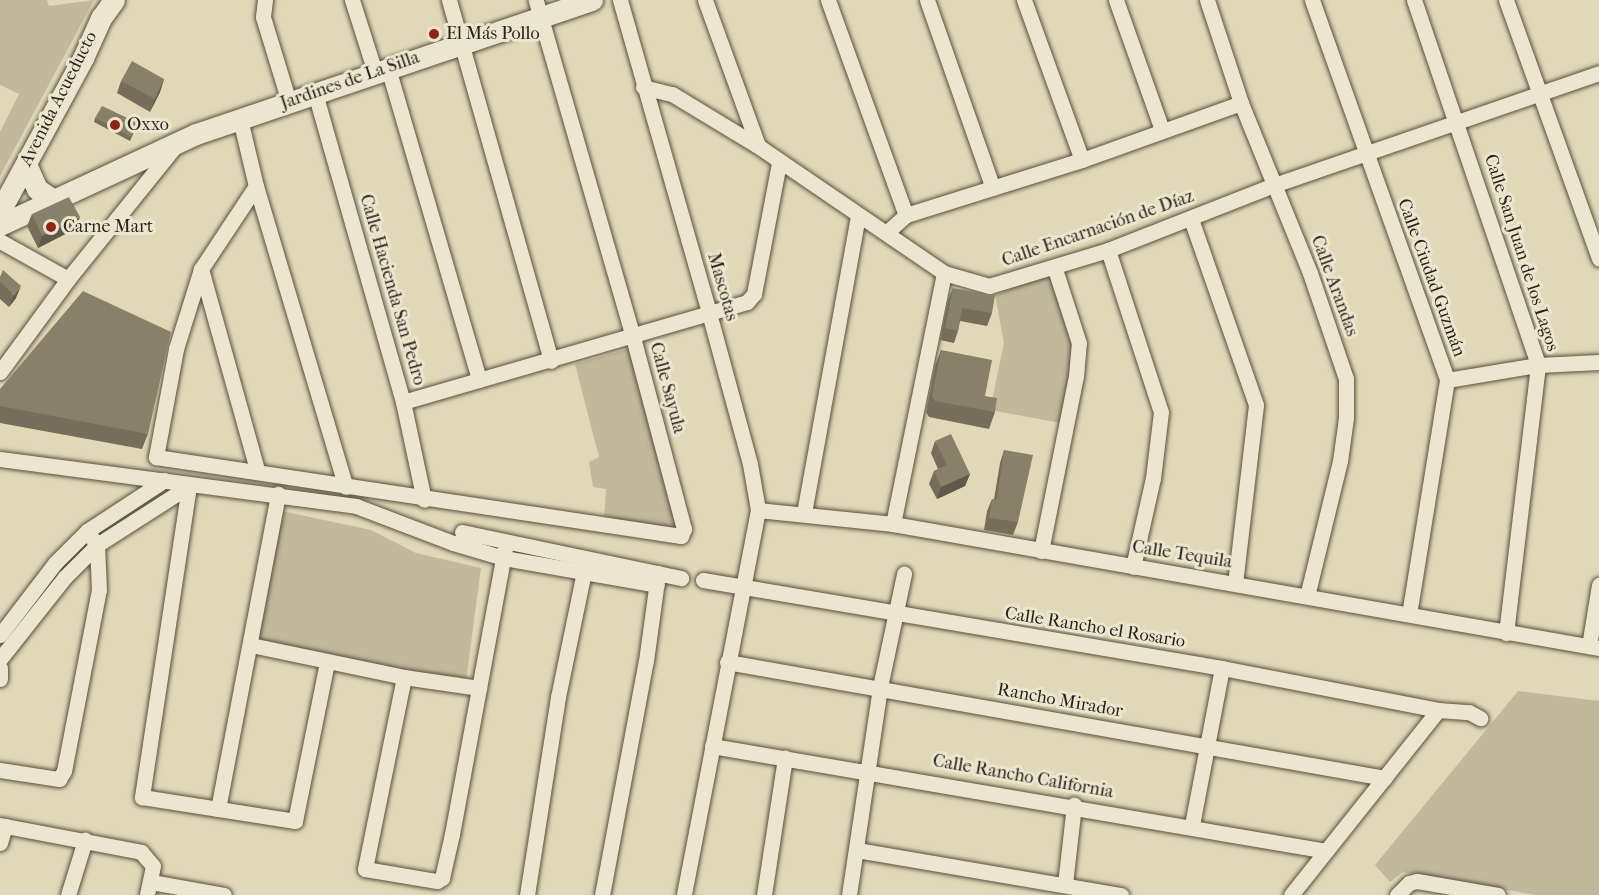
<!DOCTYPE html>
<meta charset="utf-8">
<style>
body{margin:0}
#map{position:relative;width:1599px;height:895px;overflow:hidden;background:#e1d8b7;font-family:"IM FELL French Canon",serif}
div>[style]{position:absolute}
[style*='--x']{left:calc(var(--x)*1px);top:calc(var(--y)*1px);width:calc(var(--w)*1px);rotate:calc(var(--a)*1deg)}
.green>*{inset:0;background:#c2b99c}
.roads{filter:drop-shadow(0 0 2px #584f3f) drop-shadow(0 0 2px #584f3f)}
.street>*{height:15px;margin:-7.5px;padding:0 7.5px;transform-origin:7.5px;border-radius:7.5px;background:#ece6d0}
.secondary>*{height:21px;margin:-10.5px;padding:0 10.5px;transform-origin:10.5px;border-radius:10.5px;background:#ece6d0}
.wall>*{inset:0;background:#766e5b}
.shaded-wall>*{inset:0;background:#605a4a}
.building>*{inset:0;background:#89806a}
.dots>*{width:16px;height:16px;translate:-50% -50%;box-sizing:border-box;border:3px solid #ece6d0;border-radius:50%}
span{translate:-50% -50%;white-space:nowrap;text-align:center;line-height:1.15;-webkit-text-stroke:6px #ece6d0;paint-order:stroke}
.poi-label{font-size:18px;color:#2a2117}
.left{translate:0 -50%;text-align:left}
.street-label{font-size:18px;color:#2a2117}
</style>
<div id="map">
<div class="green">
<div style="clip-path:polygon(0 0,47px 0,49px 6px,94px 0,0 176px,0 132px,19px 94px,0 85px)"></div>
<div style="clip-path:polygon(1052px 274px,1074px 347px,1061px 423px,990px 410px,1004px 343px,995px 295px)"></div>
<div style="clip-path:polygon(631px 348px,677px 531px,604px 520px,606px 489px,593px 487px,589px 462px,599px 457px,575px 364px)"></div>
<div style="clip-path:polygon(277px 510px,371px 530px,416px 553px,481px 568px,466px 681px,256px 641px)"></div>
<div style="clip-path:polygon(1518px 691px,1599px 701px,1599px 895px,1536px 895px,1403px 872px,1390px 882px,1375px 865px)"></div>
</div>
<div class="roads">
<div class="street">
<div style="--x:265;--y:0;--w:17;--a:97"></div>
<div style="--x:263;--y:17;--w:89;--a:73"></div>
<div style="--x:352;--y:0;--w:76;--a:72.3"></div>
<div style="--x:449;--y:0;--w:375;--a:74.2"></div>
<div style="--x:620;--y:0;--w:325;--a:74.1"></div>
<div style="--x:709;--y:313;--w:156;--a:74.8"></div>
<div style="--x:750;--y:464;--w:47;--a:80.1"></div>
<div style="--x:758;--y:510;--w:392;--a:100.9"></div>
<div style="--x:705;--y:0;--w:155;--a:70"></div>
<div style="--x:828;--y:0;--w:229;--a:70.1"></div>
<div style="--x:906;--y:215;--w:27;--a:138"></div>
<div style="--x:927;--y:0;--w:199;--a:70.7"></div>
<div style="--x:1024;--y:0;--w:170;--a:70.1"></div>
<div style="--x:1116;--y:0;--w:138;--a:70.5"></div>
<div style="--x:1207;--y:0;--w:108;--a:71.7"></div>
<div style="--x:1241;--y:103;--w:183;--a:67.9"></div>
<div style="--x:1310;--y:273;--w:112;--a:71.2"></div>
<div style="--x:1346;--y:379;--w:39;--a:90"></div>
<div style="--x:1346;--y:418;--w:43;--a:97.9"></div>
<div style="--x:1340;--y:461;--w:139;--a:103.7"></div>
<div style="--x:1312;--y:0;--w:403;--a:70.4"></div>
<div style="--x:1447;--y:380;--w:237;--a:99.2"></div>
<div style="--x:1414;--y:0;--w:385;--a:71.2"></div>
<div style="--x:1538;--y:365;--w:270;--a:96.8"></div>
<div style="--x:1506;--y:0;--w:275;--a:70.2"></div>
<div style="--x:388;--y:68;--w:325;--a:73.7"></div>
<div style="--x:643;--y:87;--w:30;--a:14"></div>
<div style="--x:672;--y:94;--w:100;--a:31.2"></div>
<div style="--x:758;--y:146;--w:225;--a:34.3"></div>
<div style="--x:944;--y:273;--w:47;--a:16.1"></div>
<div style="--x:989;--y:286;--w:124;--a:-16.8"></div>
<div style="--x:1108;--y:250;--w:178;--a:-21.4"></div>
<div style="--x:1274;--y:185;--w:344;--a:-19"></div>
<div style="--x:315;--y:93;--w:321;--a:74.1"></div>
<div style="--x:403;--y:402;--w:100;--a:77.9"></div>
<div style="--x:240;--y:119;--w:69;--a:76.6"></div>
<div style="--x:256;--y:186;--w:314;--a:73.4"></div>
<div style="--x:256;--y:186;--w:100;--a:123.5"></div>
<div style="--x:201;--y:269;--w:84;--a:107.4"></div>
<div style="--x:176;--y:349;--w:110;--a:100.5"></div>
<div style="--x:156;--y:457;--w:531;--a:8.56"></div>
<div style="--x:681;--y:536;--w:8;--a:-67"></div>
<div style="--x:684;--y:529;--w:199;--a:-104.9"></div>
<div style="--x:633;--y:337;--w:351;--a:-106.1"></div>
<div style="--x:906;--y:215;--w:184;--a:-17.4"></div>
<div style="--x:1082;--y:160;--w:169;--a:-19.7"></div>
<div style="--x:1191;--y:219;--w:197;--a:70.7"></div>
<div style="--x:1256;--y:405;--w:179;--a:96.7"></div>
<div style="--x:0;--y:241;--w:78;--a:29.2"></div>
<div style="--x:1108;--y:250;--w:170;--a:71.9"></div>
<div style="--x:1161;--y:412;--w:66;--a:96.9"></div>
<div style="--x:1153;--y:478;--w:91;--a:102.7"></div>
<div style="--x:201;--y:269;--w:209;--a:74.4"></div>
<div style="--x:0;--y:372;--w:115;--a:-53.8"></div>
<div style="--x:68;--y:279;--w:174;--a:-51.1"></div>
<div style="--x:1447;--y:380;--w:92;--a:-9.4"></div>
<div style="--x:1538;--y:365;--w:61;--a:-2.8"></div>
<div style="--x:403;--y:402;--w:358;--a:-16.2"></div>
<div style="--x:747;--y:302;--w:11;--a:-49"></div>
<div style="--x:754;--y:294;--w:133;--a:-79.2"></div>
<div style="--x:0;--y:459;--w:359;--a:7.5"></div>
<div style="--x:356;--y:506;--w:104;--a:20.9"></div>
<div style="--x:453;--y:543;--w:53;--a:16.4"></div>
<div style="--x:504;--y:558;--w:155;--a:10"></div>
<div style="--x:189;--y:486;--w:315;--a:98.6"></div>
<div style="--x:142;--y:797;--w:155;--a:8.9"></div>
<div style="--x:295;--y:821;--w:162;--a:-78.6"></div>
<div style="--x:758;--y:510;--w:136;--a:5.9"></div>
<div style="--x:893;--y:524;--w:717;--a:9.96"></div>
<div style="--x:804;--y:513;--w:301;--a:-79.7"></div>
<div style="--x:893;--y:524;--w:256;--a:-78.5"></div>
<div style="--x:462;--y:532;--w:224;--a:11.9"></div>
<div style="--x:1041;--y:551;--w:178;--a:-78.7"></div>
<div style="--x:1076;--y:376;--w:33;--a:-85"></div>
<div style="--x:1079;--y:343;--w:78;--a:-108"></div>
<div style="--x:703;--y:580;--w:526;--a:9.62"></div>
<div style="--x:1222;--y:668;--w:220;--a:11"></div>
<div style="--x:1438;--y:710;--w:31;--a:4"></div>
<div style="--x:1469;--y:712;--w:13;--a:29"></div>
<div style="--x:0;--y:635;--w:91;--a:-52.6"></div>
<div style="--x:55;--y:563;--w:45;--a:-45"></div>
<div style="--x:87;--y:531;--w:93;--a:-33.2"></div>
<div style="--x:251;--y:645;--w:156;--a:11.8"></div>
<div style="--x:404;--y:677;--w:76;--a:8.3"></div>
<div style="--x:1589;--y:646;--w:62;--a:-80.7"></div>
<div style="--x:0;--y:659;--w:105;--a:-51.6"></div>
<div style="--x:65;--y:577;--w:45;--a:-45"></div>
<div style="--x:97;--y:545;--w:109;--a:-32.7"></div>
<div style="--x:727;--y:662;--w:668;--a:10"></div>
<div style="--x:0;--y:668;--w:11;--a:90"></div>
<div style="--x:404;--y:677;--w:196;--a:101.5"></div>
<div style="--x:365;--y:869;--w:73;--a:9.5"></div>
<div style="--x:437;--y:881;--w:6;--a:-31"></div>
<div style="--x:442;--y:878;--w:45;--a:-77.2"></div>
<div style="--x:452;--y:834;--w:297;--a:-79.5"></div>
<div style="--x:712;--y:746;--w:623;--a:9.7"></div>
<div style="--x:0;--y:770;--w:60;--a:8.7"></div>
<div style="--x:59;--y:779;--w:9;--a:-58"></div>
<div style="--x:64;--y:771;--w:184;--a:-79.1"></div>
<div style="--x:99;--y:590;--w:45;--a:-92.5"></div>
<div style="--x:97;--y:545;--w:17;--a:-126"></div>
<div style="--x:218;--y:809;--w:321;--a:-79.2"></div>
<div style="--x:0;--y:825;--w:144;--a:10.8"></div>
<div style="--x:141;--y:852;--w:18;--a:49"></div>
<div style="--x:153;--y:866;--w:30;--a:102"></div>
<div style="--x:1192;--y:825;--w:160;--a:-79.2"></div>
<div style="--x:0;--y:843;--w:18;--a:-74"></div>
<div style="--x:857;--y:850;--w:268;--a:9.7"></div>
<div style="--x:151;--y:882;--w:74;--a:10.1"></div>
<div style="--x:1065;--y:884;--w:80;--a:-83.5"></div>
<div style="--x:68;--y:895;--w:58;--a:-72.8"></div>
<div style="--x:527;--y:895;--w:200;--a:-81.1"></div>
<div style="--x:558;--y:697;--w:128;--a:-78.3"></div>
<div style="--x:602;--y:895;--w:238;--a:-79.4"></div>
<div style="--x:646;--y:661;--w:89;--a:-82.2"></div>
<div style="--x:764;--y:895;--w:139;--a:-81.3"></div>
<div style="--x:849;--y:895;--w:210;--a:-81.5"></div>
<div style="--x:880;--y:687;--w:116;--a:-78"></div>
<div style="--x:1291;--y:895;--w:236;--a:-51.5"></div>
<div style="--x:1397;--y:895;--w:17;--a:-45"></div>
<div style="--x:1409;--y:883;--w:8;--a:-14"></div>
<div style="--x:1417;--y:881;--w:82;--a:9.8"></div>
</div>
<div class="secondary">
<div style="--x:26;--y:164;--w:27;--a:66"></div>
<div style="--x:37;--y:189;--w:22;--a:34"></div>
<div style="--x:0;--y:211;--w:174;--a:-61.5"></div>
<div style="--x:83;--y:58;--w:44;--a:-65.8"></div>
<div style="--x:101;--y:18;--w:22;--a:-54"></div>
<div style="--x:0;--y:225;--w:216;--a:-24.9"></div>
<div style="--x:196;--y:134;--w:418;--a:-18.7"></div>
</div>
</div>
<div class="wall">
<div style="clip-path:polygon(164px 79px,160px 92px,150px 112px,117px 93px,121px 81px)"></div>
<div style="clip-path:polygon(95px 118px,138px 123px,130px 141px,94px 122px)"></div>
<div style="clip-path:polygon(32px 214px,75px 229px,38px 248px,27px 226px)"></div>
<div style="clip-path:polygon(0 277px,16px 298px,9px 307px,0 299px)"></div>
<div style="clip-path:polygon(953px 288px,992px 313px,987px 326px,960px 321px,958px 331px,954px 343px,940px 340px,948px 300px)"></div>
<div style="clip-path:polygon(941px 350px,985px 396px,995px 412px,989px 429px,929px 417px,926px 412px,935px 366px)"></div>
<div style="clip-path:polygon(0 389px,148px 434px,142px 449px,0 423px)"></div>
<div style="clip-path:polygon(935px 441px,970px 474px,965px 486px,937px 499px,929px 484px,934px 471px,938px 469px,931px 453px)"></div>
<div style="clip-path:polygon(1004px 450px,1018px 522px,1013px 535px,984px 530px,987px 511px,992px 499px,994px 499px,1000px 463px)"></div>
</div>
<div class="shaded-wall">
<div style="clip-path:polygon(164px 79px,160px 92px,150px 112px,155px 99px)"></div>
<div style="clip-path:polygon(80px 217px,75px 229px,38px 248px,42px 236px)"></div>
<div style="clip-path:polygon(21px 286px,16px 298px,9px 307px,14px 295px)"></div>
<div style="clip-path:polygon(970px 474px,965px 486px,937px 499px,941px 487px)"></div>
</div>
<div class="building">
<div style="clip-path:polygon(132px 61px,164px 79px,155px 99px,121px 81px)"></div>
<div style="clip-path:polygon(102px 106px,138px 123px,131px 137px,95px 118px)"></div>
<div style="clip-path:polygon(69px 197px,80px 217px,42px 236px,32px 214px)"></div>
<div style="clip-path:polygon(3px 270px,21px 286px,14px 295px,0 282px,0 277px)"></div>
<div style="clip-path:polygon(953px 288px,995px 295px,992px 313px,962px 308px,958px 331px,945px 328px)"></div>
<div style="clip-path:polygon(83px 291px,171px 332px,148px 434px,0 406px,0 389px)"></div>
<div style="clip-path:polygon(941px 350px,992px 360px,985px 396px,997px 398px,995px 412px,935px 401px,932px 396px)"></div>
<div style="clip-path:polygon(951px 434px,970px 474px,941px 487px,934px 471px,947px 465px,935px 441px)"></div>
<div style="clip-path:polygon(1004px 450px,1033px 455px,1018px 522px,989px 518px,992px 499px,997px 499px)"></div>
</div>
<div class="dots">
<div style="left:434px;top:34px;background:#8f2418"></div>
<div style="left:115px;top:125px;background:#8f2418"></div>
<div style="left:51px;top:227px;background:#8f2418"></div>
</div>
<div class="poi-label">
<span class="left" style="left:446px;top:34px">El Más Pollo</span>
<span class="left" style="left:127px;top:125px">Oxxo</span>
<span class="left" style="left:63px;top:227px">Carne Mart</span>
</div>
<div class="street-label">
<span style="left:350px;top:81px;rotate:-19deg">Jardines de La Silla</span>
<span style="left:59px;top:99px;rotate:-63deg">Avenida Acueducto</span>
<span style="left:1098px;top:229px;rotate:-19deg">Calle Encarnación de Díaz</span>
<span style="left:1521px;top:253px;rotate:72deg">Calle San Juan de los Lagos</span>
<span style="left:1431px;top:278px;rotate:70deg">Calle Ciudad Guzmán</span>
<span style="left:1334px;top:286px;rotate:70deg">Calle Arandas</span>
<span style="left:722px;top:287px;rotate:74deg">Mascotas</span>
<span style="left:392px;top:290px;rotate:74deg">Calle Hacienda San Pedro</span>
<span style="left:667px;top:388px;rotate:75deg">Calle Sayula</span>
<span style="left:1182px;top:555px;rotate:9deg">Calle Tequila</span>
<span style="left:1095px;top:628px;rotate:9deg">Calle Rancho el Rosario</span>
<span style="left:1060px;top:701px;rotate:10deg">Rancho Mirador</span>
<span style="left:1023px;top:777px;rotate:10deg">Calle Rancho California</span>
</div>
</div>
